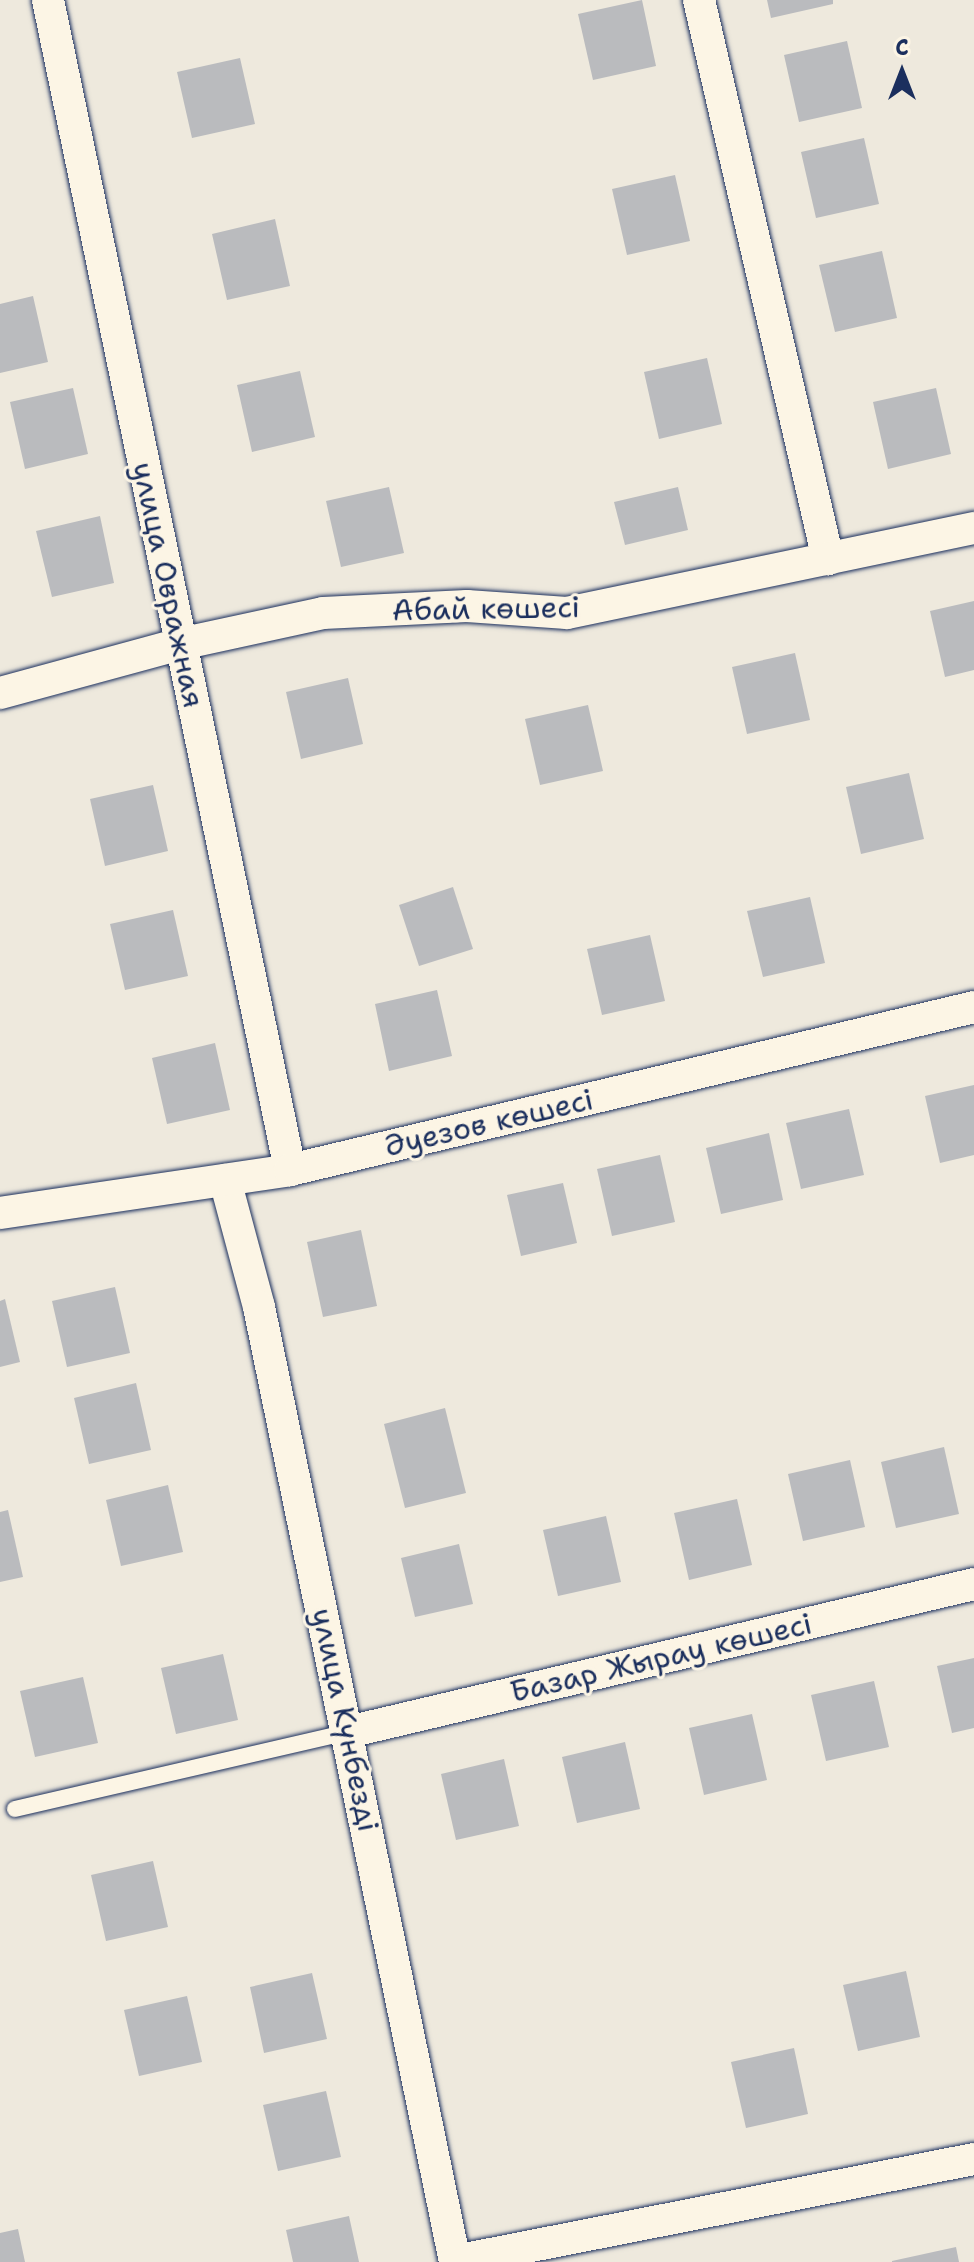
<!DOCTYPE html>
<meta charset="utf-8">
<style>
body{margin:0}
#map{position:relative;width:974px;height:2262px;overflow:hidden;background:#eee9dd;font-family:"Shantell Sans",sans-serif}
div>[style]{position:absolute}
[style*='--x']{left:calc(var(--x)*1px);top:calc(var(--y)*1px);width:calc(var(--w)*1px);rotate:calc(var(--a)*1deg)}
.building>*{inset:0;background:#babbbe}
.roads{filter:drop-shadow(0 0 2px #1b2f5e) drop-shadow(0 0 2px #1b2f5e)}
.lane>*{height:16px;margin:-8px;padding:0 8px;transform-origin:8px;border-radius:8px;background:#fcf5e5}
.street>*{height:32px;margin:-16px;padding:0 16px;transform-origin:16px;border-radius:16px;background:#fcf5e5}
span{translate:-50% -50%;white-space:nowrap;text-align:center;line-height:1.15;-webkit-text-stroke:6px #fcf5e5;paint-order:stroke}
.street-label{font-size:30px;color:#1b2f5e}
.north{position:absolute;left:862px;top:32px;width:80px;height:80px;-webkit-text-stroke:6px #fcf5e5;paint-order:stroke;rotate:0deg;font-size:22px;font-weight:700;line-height:32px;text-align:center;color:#1b2f5e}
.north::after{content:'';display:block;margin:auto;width:28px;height:36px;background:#1b2f5e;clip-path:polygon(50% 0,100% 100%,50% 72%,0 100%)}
</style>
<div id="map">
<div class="building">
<div style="clip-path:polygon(642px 0,656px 66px,593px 80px,578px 14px)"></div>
<div style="clip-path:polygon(767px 0,833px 0,833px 4px,771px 18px)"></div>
<div style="clip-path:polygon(847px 41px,862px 108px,799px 122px,784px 55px)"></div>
<div style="clip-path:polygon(240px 58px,255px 124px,192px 138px,177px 72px)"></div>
<div style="clip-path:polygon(864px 138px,879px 204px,816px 218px,801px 152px)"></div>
<div style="clip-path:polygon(675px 175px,690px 241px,627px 255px,612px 189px)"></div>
<div style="clip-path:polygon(275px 219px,290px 286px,227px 300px,212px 234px)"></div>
<div style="clip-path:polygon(882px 251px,897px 318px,835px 332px,819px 265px)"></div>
<div style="clip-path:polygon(33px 296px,48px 362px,0 373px,0 304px)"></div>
<div style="clip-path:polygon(707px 358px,722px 424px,659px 439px,644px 372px)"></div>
<div style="clip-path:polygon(300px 371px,315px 437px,252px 452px,237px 385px)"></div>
<div style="clip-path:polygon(73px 388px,88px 454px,25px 469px,10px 402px)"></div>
<div style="clip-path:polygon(936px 388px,951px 454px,888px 469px,873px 402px)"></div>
<div style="clip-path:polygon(389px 487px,404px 553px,341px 567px,326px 501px)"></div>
<div style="clip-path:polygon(678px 487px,688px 530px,625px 545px,614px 502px)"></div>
<div style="clip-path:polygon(100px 516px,114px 583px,52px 597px,36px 531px)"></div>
<div style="clip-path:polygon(974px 601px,974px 670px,945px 677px,930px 611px)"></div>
<div style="clip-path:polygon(795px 653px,810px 720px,747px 734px,732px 667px)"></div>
<div style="clip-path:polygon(348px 678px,363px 744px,301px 759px,286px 692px)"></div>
<div style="clip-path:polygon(588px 705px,603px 771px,540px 785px,525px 719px)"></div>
<div style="clip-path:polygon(909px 773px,924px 839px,861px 854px,846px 787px)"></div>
<div style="clip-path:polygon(153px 785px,168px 851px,105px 866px,90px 799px)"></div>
<div style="clip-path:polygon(453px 887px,473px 949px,419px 966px,399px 905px)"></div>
<div style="clip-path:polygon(810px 897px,825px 963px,763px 977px,747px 911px)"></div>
<div style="clip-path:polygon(173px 910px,188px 976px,125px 990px,110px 924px)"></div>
<div style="clip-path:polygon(650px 935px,665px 1001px,602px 1015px,587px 949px)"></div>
<div style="clip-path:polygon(437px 990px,452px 1056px,389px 1071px,375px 1004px)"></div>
<div style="clip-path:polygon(215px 1043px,230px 1110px,167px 1124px,152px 1058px)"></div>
<div style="clip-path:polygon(974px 1085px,974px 1155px,940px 1163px,925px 1096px)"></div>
<div style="clip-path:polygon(849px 1109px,864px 1175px,801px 1189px,786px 1123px)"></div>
<div style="clip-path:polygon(769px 1133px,783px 1200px,721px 1214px,706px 1148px)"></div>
<div style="clip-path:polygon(660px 1155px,675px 1222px,612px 1236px,597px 1169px)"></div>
<div style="clip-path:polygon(563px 1183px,577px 1243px,521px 1256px,507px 1195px)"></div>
<div style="clip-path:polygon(361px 1230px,377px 1306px,323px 1317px,307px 1242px)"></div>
<div style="clip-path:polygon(115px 1287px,130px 1353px,67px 1367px,52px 1301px)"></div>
<div style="clip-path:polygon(5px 1299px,20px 1362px,0 1367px,0 1301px)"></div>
<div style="clip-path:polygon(136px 1383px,151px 1450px,89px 1464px,74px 1398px)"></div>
<div style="clip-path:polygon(445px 1408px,466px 1493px,405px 1508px,384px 1424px)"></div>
<div style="clip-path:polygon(944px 1447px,959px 1514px,896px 1528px,881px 1462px)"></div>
<div style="clip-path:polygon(850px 1460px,865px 1527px,803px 1541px,788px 1474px)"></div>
<div style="clip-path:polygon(168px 1485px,183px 1552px,121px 1566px,106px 1500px)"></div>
<div style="clip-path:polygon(737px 1499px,752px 1565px,689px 1580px,674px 1513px)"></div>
<div style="clip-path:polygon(8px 1510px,23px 1577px,0 1582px,0 1512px)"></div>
<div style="clip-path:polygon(606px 1516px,621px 1582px,558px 1596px,543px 1530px)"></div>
<div style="clip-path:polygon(459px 1544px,473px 1604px,415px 1617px,401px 1558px)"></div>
<div style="clip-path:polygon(223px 1654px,238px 1720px,176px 1734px,161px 1668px)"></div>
<div style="clip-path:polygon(974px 1658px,974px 1728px,952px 1733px,937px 1666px)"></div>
<div style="clip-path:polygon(83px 1677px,98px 1743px,35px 1757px,20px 1691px)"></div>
<div style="clip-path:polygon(874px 1681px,889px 1747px,826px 1761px,811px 1695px)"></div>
<div style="clip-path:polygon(752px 1714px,767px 1780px,704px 1795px,689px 1728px)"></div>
<div style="clip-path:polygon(625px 1742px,640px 1809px,577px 1823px,562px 1757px)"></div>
<div style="clip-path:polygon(504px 1759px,519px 1826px,456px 1840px,441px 1774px)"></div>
<div style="clip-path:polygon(153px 1861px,168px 1927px,106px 1941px,91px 1875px)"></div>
<div style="clip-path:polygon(906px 1971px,920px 2037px,858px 2051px,843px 1985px)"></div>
<div style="clip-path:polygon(312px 1973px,327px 2039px,264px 2053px,250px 1987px)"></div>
<div style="clip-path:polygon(187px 1996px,202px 2062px,139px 2076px,124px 2010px)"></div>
<div style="clip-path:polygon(794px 2048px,808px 2114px,746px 2128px,731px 2062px)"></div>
<div style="clip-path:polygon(326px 2091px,341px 2157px,278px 2171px,263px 2105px)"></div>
<div style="clip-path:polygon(349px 2216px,359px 2262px,293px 2262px,286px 2230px)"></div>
<div style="clip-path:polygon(18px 2229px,25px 2262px,0 2262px,0 2233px)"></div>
<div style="clip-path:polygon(956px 2247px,959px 2262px,892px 2262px,892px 2261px)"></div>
</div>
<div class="roads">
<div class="lane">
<div style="--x:15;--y:1809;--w:342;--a:-13"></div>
</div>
<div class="street">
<div style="--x:48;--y:0;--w:1195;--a:78.31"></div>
<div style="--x:699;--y:0;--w:574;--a:77.01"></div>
<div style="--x:0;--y:693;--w:187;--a:-15.2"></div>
<div style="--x:180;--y:644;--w:146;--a:-12.2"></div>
<div style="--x:323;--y:613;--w:144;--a:-2.8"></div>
<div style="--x:467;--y:606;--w:100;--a:4"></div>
<div style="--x:567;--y:613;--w:416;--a:-11.8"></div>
<div style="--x:225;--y:1180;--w:131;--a:75"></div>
<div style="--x:259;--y:1307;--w:975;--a:78.4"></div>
<div style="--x:0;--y:1213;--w:293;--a:-8.4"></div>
<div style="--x:290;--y:1170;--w:703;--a:-13.4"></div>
<div style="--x:348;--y:1732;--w:643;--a:-13.3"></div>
<div style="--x:455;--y:2261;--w:529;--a:-11.12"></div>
</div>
</div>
<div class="street-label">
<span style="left:168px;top:585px;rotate:78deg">улица Овражная</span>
<span style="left:486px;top:609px;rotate:-1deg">Абай көшесі</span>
<span style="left:489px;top:1123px;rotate:-13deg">Әуезов көшесі</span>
<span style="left:661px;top:1658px;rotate:-13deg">Базар Жырау көшесі</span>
<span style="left:345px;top:1720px;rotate:78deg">улица Күнбезді</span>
</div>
<div class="north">С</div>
</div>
